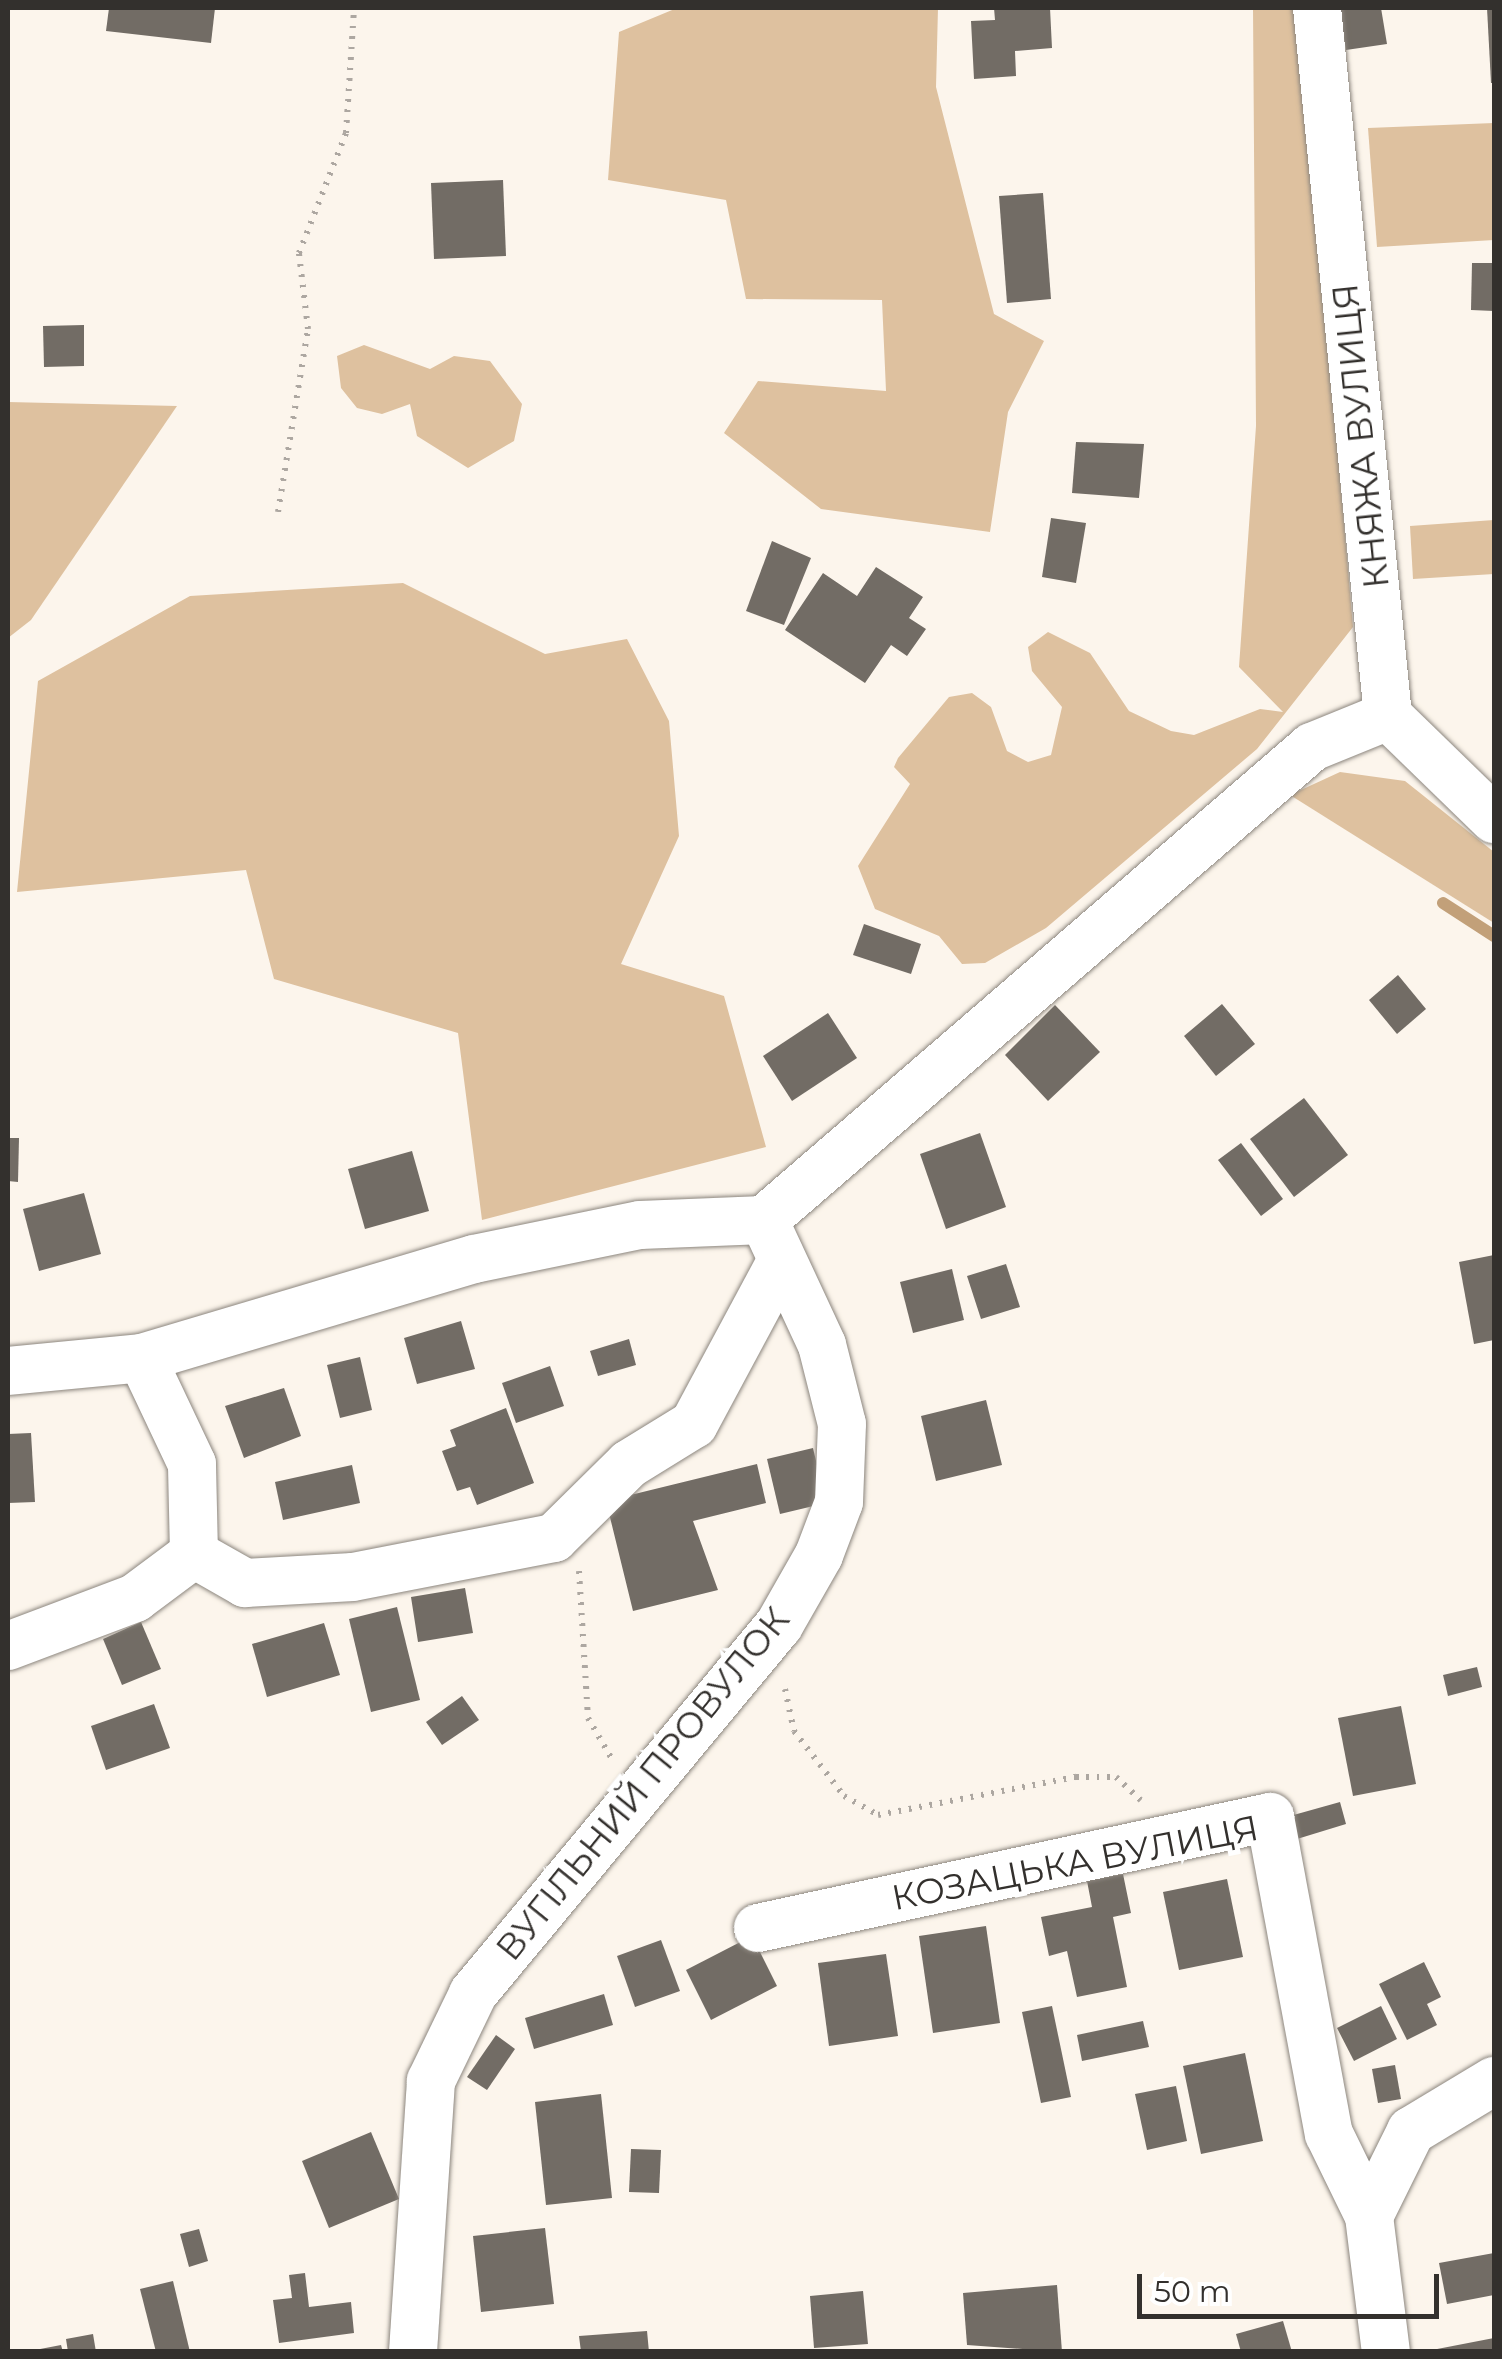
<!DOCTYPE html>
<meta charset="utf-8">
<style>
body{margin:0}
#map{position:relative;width:1502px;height:2359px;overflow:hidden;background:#fcf5ec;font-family:Montserrat,sans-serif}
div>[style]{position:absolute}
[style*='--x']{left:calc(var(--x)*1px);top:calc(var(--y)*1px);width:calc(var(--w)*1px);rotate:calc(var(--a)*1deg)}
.green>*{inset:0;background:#dec19f}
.stream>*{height:12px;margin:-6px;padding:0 6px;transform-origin:6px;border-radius:6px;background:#c2a079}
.building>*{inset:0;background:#726c65}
.path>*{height:6px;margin-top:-3px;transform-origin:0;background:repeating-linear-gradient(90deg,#ada7a1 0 2.5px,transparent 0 10.5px)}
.roads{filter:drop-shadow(0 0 2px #8c867e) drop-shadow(0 0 2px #8c867e)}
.minor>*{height:48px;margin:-24px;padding:0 24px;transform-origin:24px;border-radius:24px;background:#fff}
span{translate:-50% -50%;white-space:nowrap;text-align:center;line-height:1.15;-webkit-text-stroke:10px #fff;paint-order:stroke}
.street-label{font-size:35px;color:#33302d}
.frame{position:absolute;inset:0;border:10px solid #33302d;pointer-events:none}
.scale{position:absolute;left:1137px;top:2274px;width:302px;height:45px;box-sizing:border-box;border:5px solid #33302d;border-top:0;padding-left:12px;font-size:30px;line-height:35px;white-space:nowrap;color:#33302d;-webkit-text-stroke:8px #fff;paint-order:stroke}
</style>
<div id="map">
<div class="green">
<div style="clip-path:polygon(677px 8px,938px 8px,936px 87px,994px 314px,1044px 341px,1008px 412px,990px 532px,821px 509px,724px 433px,758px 381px,886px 391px,882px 300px,746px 299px,726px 200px,608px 180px,619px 32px)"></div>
<div style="clip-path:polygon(1253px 8px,1299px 8px,1353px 627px,1257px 749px,1046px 928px,985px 963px,962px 964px,939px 936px,875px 909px,858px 866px,910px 784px,894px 767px,898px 758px,949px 697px,972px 693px,991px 707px,1007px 751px,1028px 762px,1051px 755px,1062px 707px,1032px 671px,1028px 647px,1048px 632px,1090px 653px,1129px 711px,1171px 731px,1194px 735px,1260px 709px,1283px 712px,1239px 667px,1256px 426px)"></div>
<div style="clip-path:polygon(1494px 123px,1494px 240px,1377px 247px,1368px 128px)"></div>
<div style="clip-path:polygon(364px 345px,430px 369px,454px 356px,490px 361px,522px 404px,514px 441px,468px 468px,417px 436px,410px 404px,382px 414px,357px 408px,341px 388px,337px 356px)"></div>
<div style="clip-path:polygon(8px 402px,177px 406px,31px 620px,8px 638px)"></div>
<div style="clip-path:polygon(1494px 520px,1494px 574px,1413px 579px,1410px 526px)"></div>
<div style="clip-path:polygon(403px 583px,545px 654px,627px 639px,669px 721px,679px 836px,621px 964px,724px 996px,766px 1147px,482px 1220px,458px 1033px,274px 979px,246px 870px,17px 892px,38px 681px,190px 596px)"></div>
<div style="clip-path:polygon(1340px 772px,1405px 781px,1494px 852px,1494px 923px,1290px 795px)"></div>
</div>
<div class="stream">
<div style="--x:1443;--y:903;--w:61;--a:32.9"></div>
</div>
<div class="building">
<div style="clip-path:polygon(109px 8px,215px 8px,211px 43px,106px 31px)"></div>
<div style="clip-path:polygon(994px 8px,1050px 8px,1052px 48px,1015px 51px,1016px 76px,974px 79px,971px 21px,995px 20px)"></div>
<div style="clip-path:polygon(1339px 8px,1381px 8px,1387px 44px,1346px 50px)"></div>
<div style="clip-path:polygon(1487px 8px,1494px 8px,1494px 83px,1491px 83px)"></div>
<div style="clip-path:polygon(503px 180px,506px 256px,434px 259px,431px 183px)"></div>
<div style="clip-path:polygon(1043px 193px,1051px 299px,1007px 303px,999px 196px)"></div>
<div style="clip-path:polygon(1472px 263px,1494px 263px,1494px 311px,1471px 310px)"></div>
<div style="clip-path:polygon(84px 325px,84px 366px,44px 367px,43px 326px)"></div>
<div style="clip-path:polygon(1076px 442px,1144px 444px,1139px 498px,1072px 493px)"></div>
<div style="clip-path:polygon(1051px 518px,1086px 523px,1076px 583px,1042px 577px)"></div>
<div style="clip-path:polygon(772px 541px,811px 558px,784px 625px,746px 611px)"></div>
<div style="clip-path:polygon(876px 567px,923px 597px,909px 618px,926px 629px,907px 656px,891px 645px,865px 683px,785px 630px,823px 573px,857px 596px)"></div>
<div style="clip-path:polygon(864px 924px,921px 944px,911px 974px,853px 955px)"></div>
<div style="clip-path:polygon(1398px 975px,1426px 1009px,1397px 1034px,1369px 1000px)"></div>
<div style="clip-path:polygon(1222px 1004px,1255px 1044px,1216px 1076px,1184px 1036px)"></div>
<div style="clip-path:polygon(1055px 1005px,1100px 1052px,1048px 1101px,1005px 1055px)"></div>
<div style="clip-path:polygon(828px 1013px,857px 1058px,792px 1101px,763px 1056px)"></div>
<div style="clip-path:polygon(1304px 1098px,1348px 1155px,1294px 1197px,1250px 1139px)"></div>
<div style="clip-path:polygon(980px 1133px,1006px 1207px,946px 1229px,920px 1154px)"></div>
<div style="clip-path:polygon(8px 1138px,19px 1138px,18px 1182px,8px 1181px)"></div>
<div style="clip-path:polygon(1241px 1143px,1283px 1199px,1261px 1216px,1218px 1160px)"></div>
<div style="clip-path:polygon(412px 1151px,429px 1211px,365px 1229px,348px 1169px)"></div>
<div style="clip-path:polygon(84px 1193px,101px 1254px,39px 1271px,23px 1209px)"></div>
<div style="clip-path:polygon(1494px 1255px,1494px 1340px,1474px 1344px,1459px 1262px)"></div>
<div style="clip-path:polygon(1006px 1264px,1020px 1307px,981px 1319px,967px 1276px)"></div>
<div style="clip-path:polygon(952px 1269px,964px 1320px,913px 1333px,900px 1282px)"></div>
<div style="clip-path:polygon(461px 1321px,475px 1369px,417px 1384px,404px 1338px)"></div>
<div style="clip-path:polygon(629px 1339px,636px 1365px,598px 1376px,590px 1351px)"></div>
<div style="clip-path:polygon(360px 1357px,372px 1410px,340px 1418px,327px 1365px)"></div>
<div style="clip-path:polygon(550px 1366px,564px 1406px,516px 1423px,502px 1383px)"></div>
<div style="clip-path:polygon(284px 1388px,301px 1436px,244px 1458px,225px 1406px)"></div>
<div style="clip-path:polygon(986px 1400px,1002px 1465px,936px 1481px,921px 1416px)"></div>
<div style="clip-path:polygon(506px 1408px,534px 1483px,477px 1505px,470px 1487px,457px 1491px,442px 1451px,456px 1446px,450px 1430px)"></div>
<div style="clip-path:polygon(31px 1433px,35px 1502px,8px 1503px,8px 1434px)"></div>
<div style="clip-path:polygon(813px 1448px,826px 1503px,780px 1514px,767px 1459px)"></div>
<div style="clip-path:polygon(757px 1464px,766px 1503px,693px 1521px,718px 1590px,633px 1611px,606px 1501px)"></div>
<div style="clip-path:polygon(352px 1465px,360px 1503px,283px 1520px,275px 1482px)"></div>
<div style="clip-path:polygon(465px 1588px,473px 1633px,418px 1642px,411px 1597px)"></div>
<div style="clip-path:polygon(397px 1607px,420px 1700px,371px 1712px,349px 1619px)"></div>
<div style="clip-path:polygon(141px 1622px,161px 1669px,122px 1685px,103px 1639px)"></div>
<div style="clip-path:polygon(324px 1623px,340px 1675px,267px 1697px,252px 1644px)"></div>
<div style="clip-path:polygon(1477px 1667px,1482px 1687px,1448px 1696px,1443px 1675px)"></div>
<div style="clip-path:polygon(462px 1696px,479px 1720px,442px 1745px,426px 1722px)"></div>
<div style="clip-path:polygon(154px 1704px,170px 1748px,106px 1770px,91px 1726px)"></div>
<div style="clip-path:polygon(1401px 1706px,1416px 1784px,1353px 1796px,1338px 1718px)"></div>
<div style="clip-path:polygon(1340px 1802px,1346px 1824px,1297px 1839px,1290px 1816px)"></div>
<div style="clip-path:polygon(1123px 1874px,1131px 1913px,1113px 1917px,1127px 1987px,1077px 1997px,1067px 1951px,1049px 1956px,1041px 1917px,1092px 1907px,1087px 1881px)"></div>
<div style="clip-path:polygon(1227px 1879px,1243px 1957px,1179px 1970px,1163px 1892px)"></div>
<div style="clip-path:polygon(986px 1926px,1000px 2023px,933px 2033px,919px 1936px)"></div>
<div style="clip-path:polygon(752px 1936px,777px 1986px,711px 2020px,686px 1970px)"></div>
<div style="clip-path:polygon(661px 1940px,680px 1991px,635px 2007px,617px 1956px)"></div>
<div style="clip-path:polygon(886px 1954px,898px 2036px,829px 2046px,818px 1963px)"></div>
<div style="clip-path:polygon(1424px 1962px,1441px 1997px,1427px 2004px,1437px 2025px,1407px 2040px,1379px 1984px)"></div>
<div style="clip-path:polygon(604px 1994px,613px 2025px,534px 2049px,525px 2018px)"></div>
<div style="clip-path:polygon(1052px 2006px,1071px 2097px,1041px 2103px,1022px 2012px)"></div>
<div style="clip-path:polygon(1381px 2006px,1397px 2039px,1354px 2061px,1337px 2028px)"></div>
<div style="clip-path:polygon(1143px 2021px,1149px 2047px,1082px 2061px,1077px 2035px)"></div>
<div style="clip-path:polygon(496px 2035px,515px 2049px,487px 2090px,467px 2077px)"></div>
<div style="clip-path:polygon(1245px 2053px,1263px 2141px,1201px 2154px,1183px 2066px)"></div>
<div style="clip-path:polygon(1395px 2065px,1401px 2099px,1378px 2103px,1372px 2069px)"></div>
<div style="clip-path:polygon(1176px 2086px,1187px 2141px,1147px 2150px,1135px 2094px)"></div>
<div style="clip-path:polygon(601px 2094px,612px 2198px,546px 2205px,535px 2102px)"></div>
<div style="clip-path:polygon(371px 2132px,399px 2199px,329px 2228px,302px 2161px)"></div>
<div style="clip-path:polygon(631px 2149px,661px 2150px,659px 2193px,629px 2192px)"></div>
<div style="clip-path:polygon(545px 2228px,554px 2304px,481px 2312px,473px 2236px)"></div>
<div style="clip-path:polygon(199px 2229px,208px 2261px,189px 2267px,180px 2234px)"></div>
<div style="clip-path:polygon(1494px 2253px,1494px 2295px,1447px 2304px,1439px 2263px)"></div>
<div style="clip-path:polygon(305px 2273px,309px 2307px,351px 2302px,354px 2333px,279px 2343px,273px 2300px,292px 2298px,289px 2275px)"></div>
<div style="clip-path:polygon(173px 2281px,190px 2352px,156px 2352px,140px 2289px)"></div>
<div style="clip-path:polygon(1057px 2285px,1062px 2352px,967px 2345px,963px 2293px)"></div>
<div style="clip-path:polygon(863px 2291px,868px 2344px,814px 2348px,810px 2296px)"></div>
<div style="clip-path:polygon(1283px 2321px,1292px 2352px,1241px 2352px,1236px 2334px)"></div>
<div style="clip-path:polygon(647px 2331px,649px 2352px,581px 2352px,579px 2336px)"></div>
<div style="clip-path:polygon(93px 2334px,96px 2352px,68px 2352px,66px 2339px)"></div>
<div style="clip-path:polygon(1494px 2338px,1494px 2352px,1433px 2352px,1432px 2350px)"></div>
<div style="clip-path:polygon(61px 2345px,63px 2352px,35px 2352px,35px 2350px)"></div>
</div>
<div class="path">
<div style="--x:278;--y:512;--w:185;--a:-80.7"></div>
<div style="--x:308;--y:329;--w:77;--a:-96.8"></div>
<div style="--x:299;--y:253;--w:129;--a:-68.6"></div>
<div style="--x:346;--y:133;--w:125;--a:-86.3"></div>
<div style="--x:579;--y:1571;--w:147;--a:86.5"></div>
<div style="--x:588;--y:1718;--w:48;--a:59.7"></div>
<div style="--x:785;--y:1689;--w:43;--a:77.9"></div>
<div style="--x:794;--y:1731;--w:82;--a:52.4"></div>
<div style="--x:844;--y:1796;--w:39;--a:29"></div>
<div style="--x:878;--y:1815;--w:202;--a:-10.9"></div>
<div style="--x:1076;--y:1777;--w:40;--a:0"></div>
<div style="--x:1116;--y:1777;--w:34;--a:43"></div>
</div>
<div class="roads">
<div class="minor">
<div style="--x:1317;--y:8;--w:712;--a:84.27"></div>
<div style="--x:1388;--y:716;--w:148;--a:44.2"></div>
<div style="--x:764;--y:1220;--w:724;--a:-40.8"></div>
<div style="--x:1312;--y:747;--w:82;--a:-22.2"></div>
<div style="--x:8;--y:1371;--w:135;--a:-5.5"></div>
<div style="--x:142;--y:1358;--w:346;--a:-16.6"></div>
<div style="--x:474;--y:1259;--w:169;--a:-11.6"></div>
<div style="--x:640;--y:1225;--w:124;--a:-2.3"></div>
<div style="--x:764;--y:1220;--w:138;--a:65.1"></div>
<div style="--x:822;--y:1345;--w:81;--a:75.8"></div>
<div style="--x:842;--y:1424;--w:78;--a:92.2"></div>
<div style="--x:839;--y:1502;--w:57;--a:110.7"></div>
<div style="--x:819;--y:1555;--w:81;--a:119.7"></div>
<div style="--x:779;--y:1625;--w:479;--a:129.7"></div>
<div style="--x:473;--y:1994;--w:97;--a:115.8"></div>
<div style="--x:431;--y:2081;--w:272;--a:93.8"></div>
<div style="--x:194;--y:1554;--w:59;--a:29.6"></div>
<div style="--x:245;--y:1583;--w:108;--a:-3.2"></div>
<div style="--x:353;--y:1577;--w:205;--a:-11"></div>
<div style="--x:554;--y:1538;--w:105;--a:-44.6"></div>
<div style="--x:629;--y:1464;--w:76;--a:-31.6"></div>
<div style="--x:694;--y:1424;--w:184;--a:-61.8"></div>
<div style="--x:8;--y:1646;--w:136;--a:-20.7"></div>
<div style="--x:135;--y:1598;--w:74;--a:-36.7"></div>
<div style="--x:194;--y:1554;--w:90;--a:-91.3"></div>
<div style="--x:192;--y:1464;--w:117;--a:-115.3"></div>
<div style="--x:758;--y:1928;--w:524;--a:-12.23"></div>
<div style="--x:1270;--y:1817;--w:322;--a:79.5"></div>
<div style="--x:1329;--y:2134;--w:91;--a:64"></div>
<div style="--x:1369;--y:2216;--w:137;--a:82.9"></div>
<div style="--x:1369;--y:2216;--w:95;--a:-63.7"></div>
<div style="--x:1411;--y:2131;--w:97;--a:-31.1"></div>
</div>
</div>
<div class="street-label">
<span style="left:1361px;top:436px;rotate:-96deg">КНЯЖА ВУЛИЦЯ</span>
<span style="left:643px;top:1784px;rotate:-51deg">ВУГІЛЬНИЙ ПРОВУЛОК</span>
<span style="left:1075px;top:1863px;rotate:-11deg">КОЗАЦЬКА ВУЛИЦЯ</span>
</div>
<div class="frame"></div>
<div class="scale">50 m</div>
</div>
